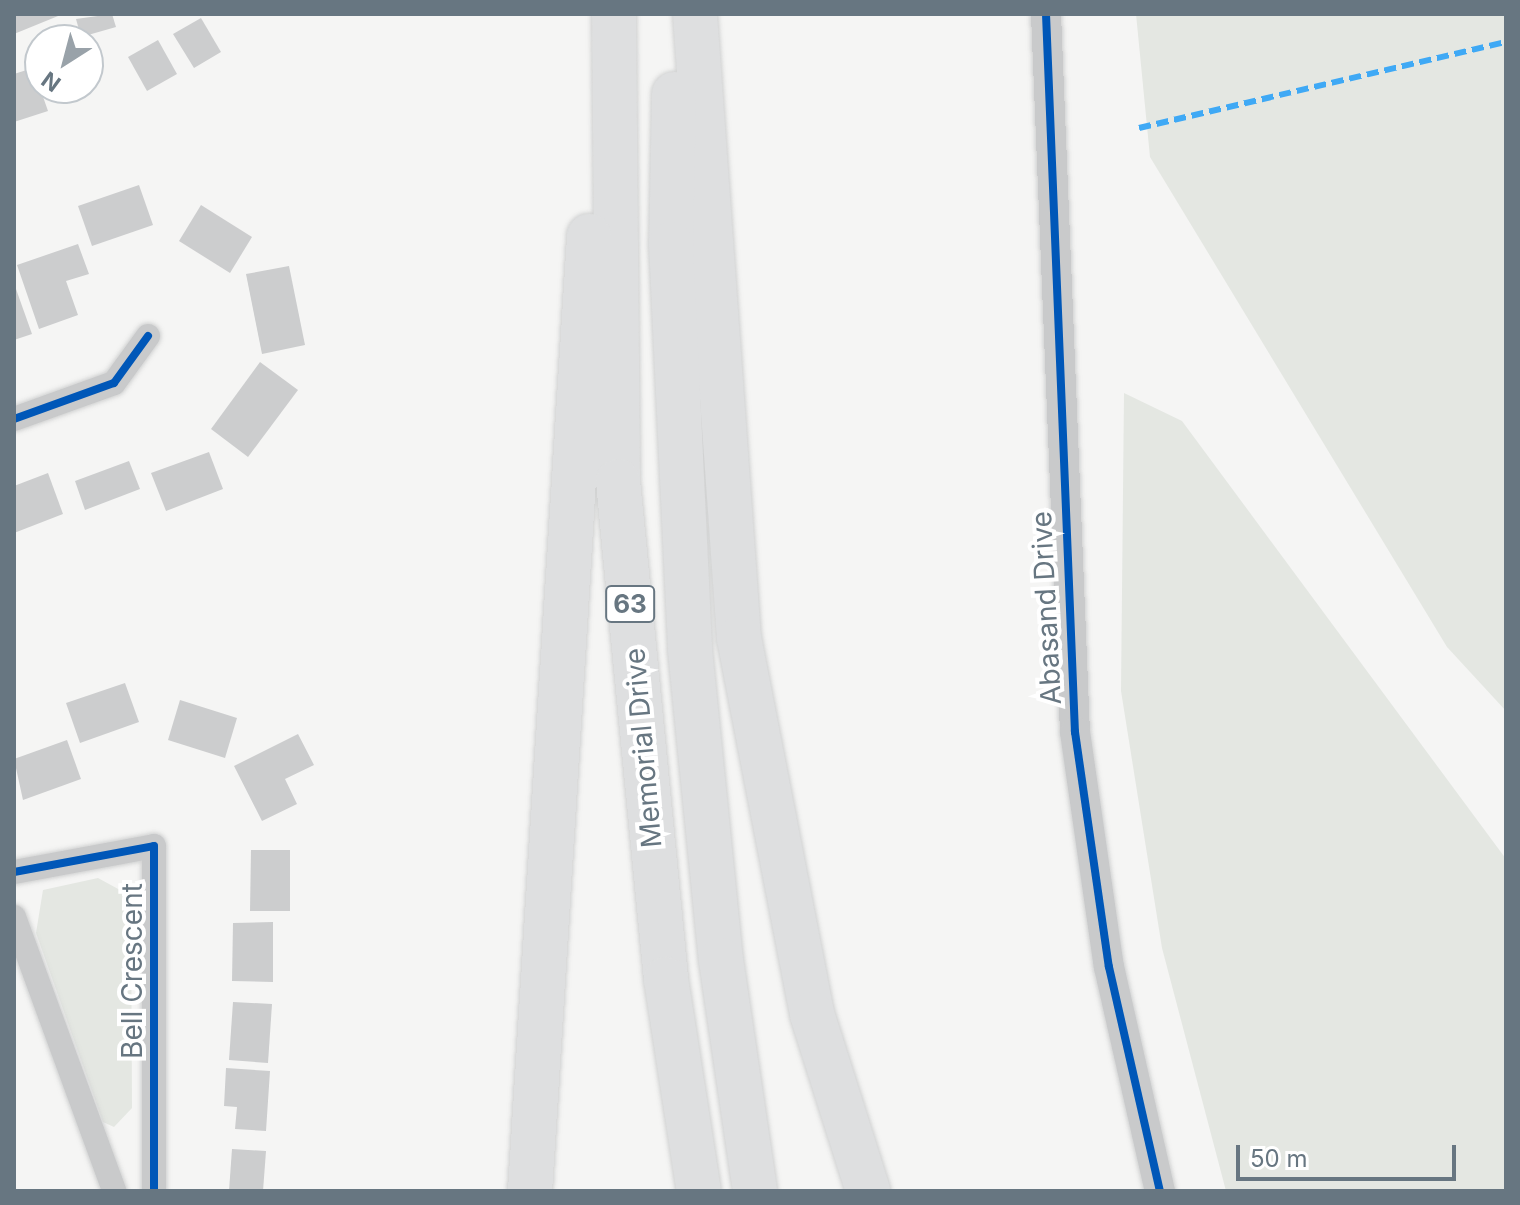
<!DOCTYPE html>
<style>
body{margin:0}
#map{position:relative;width:1520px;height:1205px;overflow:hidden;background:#f5f5f4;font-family:Inter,sans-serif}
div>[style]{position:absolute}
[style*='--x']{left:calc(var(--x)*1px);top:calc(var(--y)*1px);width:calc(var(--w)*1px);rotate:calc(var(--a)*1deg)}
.green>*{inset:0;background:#e4e7e2}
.building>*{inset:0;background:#cccdce}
.roads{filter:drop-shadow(0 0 2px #d1d2d2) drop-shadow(0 0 2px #d1d2d2)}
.minor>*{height:24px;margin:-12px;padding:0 12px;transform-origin:12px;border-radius:12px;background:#c9cacb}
.tertiary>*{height:30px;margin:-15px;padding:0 15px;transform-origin:15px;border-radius:15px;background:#c9cacb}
.motorway>*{height:44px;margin:-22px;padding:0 22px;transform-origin:22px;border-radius:22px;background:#dedfe0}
.quiet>*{height:6px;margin-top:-3px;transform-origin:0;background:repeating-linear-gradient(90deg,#3fa9f5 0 12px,transparent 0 18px)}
.cycleway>*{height:8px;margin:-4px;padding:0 4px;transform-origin:4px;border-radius:4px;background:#0057b8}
span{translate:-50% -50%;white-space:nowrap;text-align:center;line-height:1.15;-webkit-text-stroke:8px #fff;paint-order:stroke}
.shield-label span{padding:2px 6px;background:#fff;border:2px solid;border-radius:6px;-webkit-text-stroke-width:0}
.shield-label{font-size:26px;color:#677681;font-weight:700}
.street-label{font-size:28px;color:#677681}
.frame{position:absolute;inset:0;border:16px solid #677681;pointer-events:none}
.north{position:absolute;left:24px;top:24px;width:80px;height:80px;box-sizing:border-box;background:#fff;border:2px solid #c2c8cd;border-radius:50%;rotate:216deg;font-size:22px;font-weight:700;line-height:32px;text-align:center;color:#677681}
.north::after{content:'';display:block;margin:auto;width:28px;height:36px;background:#99a2a9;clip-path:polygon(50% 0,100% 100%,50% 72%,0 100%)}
.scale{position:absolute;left:1236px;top:1145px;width:220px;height:36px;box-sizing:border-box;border:4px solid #677681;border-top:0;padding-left:10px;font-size:24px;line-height:28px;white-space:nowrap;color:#677681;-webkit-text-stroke:6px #fff;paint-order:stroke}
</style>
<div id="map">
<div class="green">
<div style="clip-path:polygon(1136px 14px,1506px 14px,1506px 711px,1447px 647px,1150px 157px)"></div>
<div style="clip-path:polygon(1124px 393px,1182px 421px,1506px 859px,1506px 1191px,1226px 1191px,1162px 948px,1121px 691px)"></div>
<div style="clip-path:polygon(98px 878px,131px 896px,132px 1108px,114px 1127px,103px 1122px,36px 933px,43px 890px)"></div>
</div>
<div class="building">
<div style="clip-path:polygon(14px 14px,63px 14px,14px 34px)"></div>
<div style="clip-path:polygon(112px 14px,116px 27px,81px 37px,76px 19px)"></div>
<div style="clip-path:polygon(201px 18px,221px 52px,194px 68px,173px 34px)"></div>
<div style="clip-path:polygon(158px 40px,177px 74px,147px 91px,128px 57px)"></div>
<div style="clip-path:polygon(33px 68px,48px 111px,14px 122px,14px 74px)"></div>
<div style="clip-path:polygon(139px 185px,153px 225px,92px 246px,78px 206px)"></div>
<div style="clip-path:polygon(201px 205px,252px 237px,230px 273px,179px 241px)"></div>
<div style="clip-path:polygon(78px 244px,89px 274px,66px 281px,78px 315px,39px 329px,17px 265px)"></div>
<div style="clip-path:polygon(289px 266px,305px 345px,262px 354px,246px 274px)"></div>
<div style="clip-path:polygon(16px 289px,32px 334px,14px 340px,14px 290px)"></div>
<div style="clip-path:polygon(260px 362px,298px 390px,248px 457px,211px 429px)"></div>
<div style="clip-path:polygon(209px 452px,223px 489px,166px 511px,151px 473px)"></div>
<div style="clip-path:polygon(129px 461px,140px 489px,85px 510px,75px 481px)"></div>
<div style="clip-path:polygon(48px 473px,63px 514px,14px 533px,14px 486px)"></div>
<div style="clip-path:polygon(125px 683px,139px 722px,80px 743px,66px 703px)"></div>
<div style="clip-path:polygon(180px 700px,237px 718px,225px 758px,168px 740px)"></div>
<div style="clip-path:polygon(298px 734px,314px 765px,285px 779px,297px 804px,262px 821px,234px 766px)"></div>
<div style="clip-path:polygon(67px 740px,81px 779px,23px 800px,14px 759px)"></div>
<div style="clip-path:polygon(251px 850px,290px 850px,290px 911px,250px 911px)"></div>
<div style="clip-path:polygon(273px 922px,273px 982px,232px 981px,233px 923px)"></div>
<div style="clip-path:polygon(233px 1002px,272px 1004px,268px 1063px,229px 1060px)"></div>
<div style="clip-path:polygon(226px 1068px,270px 1071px,266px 1131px,235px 1129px,237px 1107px,224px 1106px)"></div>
<div style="clip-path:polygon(232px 1149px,266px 1151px,263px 1191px,229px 1191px)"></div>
</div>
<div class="roads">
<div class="minor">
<div style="--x:14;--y:419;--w:106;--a:-19.8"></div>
<div style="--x:114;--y:383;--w:58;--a:-54.1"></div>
<div style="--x:14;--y:872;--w:142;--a:-10.5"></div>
<div style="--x:154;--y:846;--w:345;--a:90"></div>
<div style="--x:14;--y:917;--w:292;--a:69.9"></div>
</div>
<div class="tertiary">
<div style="--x:1046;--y:14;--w:719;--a:87.69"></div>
<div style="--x:1075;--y:732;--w:237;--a:81.8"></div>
<div style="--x:1109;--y:967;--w:230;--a:77.2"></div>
</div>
<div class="motorway">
<div style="--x:614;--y:14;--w:467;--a:89.5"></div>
<div style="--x:618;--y:481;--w:500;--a:84.49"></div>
<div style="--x:666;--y:979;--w:215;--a:81.2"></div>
<div style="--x:695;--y:14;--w:626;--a:85.97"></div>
<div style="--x:739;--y:638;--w:383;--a:79"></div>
<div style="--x:812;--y:1014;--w:186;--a:72.4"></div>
<div style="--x:674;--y:94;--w:150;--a:91.1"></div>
<div style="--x:671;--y:244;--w:406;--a:87.3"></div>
<div style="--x:690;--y:650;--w:312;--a:84.3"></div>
<div style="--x:721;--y:960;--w:233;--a:81.6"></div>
<div style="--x:530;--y:1191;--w:957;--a:-86.46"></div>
</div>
</div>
<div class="quiet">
<div style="--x:1139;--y:128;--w:377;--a:-13.2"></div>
</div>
<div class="cycleway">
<div style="--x:1046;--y:14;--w:719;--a:87.69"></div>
<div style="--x:1075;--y:732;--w:237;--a:81.8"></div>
<div style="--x:1109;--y:967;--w:230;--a:77.2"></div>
<div style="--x:14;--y:419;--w:106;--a:-19.8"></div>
<div style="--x:114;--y:383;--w:58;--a:-54.1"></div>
<div style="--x:14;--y:872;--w:142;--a:-10.5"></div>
<div style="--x:154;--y:846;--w:345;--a:90"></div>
</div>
<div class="shield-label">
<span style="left:630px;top:604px">63</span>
</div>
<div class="street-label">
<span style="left:1046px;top:608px;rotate:-93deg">Abasand Drive</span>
<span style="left:643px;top:748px;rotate:-95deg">Memorial Drive</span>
<span style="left:132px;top:971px;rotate:-90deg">Bell Crescent</span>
</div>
<div class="frame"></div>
<div class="north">N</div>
<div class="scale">50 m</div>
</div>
